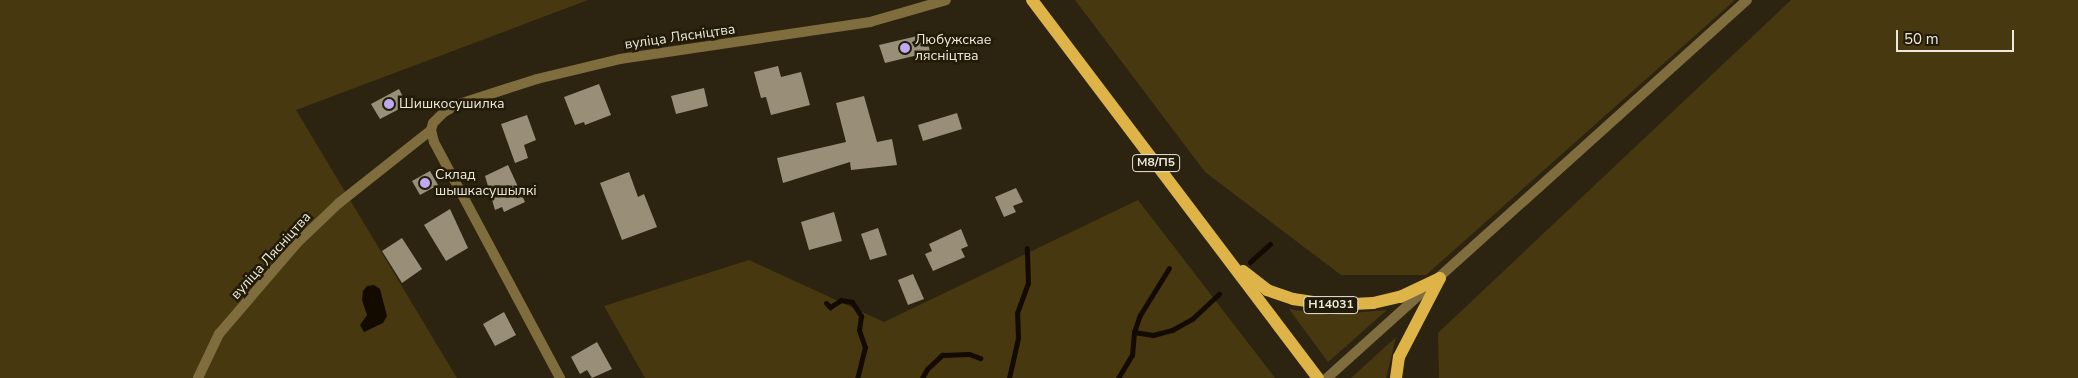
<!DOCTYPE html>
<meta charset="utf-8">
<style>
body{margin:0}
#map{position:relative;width:2078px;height:378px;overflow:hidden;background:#2c2411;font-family:"Nunito Sans",sans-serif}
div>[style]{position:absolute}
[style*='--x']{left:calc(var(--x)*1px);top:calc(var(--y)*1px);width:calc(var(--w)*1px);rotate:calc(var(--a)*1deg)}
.green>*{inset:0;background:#48380f}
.water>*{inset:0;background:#130b00}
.stream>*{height:5px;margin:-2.5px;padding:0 2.5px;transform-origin:2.5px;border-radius:2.5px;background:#130b00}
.building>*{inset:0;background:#998f79}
.minor>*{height:10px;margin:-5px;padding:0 5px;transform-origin:5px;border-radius:5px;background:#806d3e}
.tertiary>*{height:10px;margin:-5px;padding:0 5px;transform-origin:5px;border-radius:5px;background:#806d3e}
.primary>*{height:12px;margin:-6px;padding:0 6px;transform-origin:6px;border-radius:6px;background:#deb449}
.dots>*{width:14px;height:14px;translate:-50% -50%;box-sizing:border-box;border:2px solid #221b08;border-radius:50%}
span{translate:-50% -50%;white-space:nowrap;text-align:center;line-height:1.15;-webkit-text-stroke:5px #221b08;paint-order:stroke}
.shield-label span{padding:1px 4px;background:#221b08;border:1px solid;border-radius:4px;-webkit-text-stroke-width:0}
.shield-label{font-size:12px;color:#ede8dc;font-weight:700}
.street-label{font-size:14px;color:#ede8dc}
.poi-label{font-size:14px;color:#ede8dc}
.left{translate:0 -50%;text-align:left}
.scale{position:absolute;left:1896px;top:30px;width:118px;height:22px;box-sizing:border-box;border:2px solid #ede8dc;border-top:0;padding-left:6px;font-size:15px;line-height:18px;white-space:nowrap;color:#ede8dc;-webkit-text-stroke:4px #221b08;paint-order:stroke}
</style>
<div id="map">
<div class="green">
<div style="clip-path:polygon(0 0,588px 0,296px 110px,457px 378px,0 378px)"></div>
<div style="clip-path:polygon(1075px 0,1735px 0,1426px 275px,1341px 275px,1205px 172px)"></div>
<div style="clip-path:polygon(1791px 0,2078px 0,2078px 378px,1439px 378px,1438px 333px)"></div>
<div style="clip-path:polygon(1138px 200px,1275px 378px,645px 378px,604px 306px,749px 260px,884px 322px)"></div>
<div style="clip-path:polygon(1289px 309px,1329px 315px,1387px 310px,1328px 362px)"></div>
<div style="clip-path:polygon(1396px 337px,1386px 378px,1351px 378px)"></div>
</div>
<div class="water">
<div style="clip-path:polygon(374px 285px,380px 289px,387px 316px,383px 323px,364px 332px,360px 325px,367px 315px,362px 300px,363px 291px,367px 286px)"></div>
</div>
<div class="stream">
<div style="--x:1250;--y:262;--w:27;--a:-42"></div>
<div style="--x:826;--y:303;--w:6;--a:45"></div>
<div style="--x:830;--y:307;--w:13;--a:-32"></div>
<div style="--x:841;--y:300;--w:11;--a:10"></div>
<div style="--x:852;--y:302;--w:17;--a:57"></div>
<div style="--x:861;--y:316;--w:14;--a:98"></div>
<div style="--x:859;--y:330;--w:18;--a:71"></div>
<div style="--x:865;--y:347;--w:32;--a:104"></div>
<div style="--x:1134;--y:332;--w:18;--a:-71"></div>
<div style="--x:1140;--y:315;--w:55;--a:-58.3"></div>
<div style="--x:922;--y:378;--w:10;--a:-61"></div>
<div style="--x:927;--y:369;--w:21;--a:-43"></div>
<div style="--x:942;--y:355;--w:27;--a:-2"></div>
<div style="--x:969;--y:354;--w:12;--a:20"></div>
<div style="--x:1009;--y:378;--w:41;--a:-77.3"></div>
<div style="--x:1018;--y:338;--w:25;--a:-92"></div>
<div style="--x:1017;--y:313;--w:32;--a:-70"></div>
<div style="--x:1028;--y:283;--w:35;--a:-92"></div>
<div style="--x:1118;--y:378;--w:27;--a:-59"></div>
<div style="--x:1132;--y:355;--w:23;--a:-85"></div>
<div style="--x:1134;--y:332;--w:19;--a:9"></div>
<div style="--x:1153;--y:335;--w:20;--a:-15"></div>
<div style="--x:1172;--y:330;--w:23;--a:-29"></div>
<div style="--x:1192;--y:319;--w:37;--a:-43"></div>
</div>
<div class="building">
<div style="clip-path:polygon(926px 34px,930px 52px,885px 63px,879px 45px)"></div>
<div style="clip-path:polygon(778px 66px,781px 77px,801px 72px,810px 105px,771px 115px,766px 97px,761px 98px,754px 72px)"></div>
<div style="clip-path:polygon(599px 84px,611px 115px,585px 125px,584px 122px,575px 125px,564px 97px)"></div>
<div style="clip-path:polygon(704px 88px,708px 106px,676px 114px,671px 96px)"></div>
<div style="clip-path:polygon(399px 89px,407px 105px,380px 119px,371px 104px)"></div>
<div style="clip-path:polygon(864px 96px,877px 142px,892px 139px,897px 165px,851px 170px,850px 162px,783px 183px,777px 158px,846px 142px,836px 103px)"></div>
<div style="clip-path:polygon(957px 113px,962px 129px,923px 141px,918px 125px)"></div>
<div style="clip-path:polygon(527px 115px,536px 140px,524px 145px,528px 158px,515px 163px,501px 124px)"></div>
<div style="clip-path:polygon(508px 165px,525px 202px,504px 212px,502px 207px,495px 210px,485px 176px)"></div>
<div style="clip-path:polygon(430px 171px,438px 185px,420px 195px,412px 181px)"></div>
<div style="clip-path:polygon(629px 172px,638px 197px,644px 194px,657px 227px,622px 240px,600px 183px)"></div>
<div style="clip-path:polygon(1016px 188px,1023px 202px,1013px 206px,1016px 212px,1004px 217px,995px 197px)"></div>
<div style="clip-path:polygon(450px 209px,468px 248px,446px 261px,424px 225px)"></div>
<div style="clip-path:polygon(834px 212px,842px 241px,809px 250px,801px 222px)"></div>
<div style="clip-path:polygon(878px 228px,887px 255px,870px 260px,861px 234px)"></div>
<div style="clip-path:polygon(961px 229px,968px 246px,961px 249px,965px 257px,933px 271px,925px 254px,932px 251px,929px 244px)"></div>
<div style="clip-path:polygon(402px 238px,422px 269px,402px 283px,382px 251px)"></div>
<div style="clip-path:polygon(913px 274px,924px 299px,908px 305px,898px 280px)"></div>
<div style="clip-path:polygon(504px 312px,516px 335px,495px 346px,483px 324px)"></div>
<div style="clip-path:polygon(597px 342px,612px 369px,592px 378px,587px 370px,580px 374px,571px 357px)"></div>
</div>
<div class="minor">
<div style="--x:431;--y:130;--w:12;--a:76"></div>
<div style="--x:434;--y:142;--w:268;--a:61.9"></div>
<div style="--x:198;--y:378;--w:49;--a:-64.5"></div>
<div style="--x:219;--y:334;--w:120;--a:-49.4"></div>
<div style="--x:297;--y:243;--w:58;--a:-43.6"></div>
<div style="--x:339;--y:203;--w:117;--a:-38.4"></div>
<div style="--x:431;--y:130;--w:7;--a:-74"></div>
<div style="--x:433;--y:123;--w:16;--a:-45"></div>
<div style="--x:444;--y:112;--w:17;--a:-28"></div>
<div style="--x:459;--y:104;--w:82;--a:-17.8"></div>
<div style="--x:537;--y:79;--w:85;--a:-13.5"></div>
<div style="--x:620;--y:59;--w:253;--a:-8.4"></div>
<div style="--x:870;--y:22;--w:79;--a:-16.1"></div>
</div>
<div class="tertiary">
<div style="--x:1327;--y:378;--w:565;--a:-41.99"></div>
</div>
<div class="primary">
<div style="--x:1032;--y:0;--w:474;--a:52.9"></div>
<div style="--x:1243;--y:271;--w:31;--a:38"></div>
<div style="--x:1267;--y:290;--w:28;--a:19"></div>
<div style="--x:1293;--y:299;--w:40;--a:8.5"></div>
<div style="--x:1333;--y:305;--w:40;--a:-2.9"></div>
<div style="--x:1373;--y:303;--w:28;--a:-13"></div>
<div style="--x:1400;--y:297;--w:44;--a:-25.4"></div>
<div style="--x:1396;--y:378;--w:21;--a:-82"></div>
<div style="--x:1399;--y:357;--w:89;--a:-62.6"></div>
</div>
<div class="dots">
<div style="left:905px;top:48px;background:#bfa9f4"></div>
<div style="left:389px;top:104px;background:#bfa9f4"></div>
<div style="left:425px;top:183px;background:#bfa9f4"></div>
</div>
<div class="shield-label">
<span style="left:1156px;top:163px">М8/П5</span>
<span style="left:1331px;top:305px">Н14031</span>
</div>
<div class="street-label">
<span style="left:680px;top:37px;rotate:-8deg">вуліца Лясніцтва</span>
<span style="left:271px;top:256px;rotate:-48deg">вуліца Лясніцтва</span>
</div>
<div class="poi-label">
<span class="left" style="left:915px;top:48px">Любужскае<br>лясніцтва</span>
<span class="left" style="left:399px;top:104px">Шишкосушилка</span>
<span class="left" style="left:435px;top:183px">Склад<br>шышкасушылкі</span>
</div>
<div class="scale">50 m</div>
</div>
